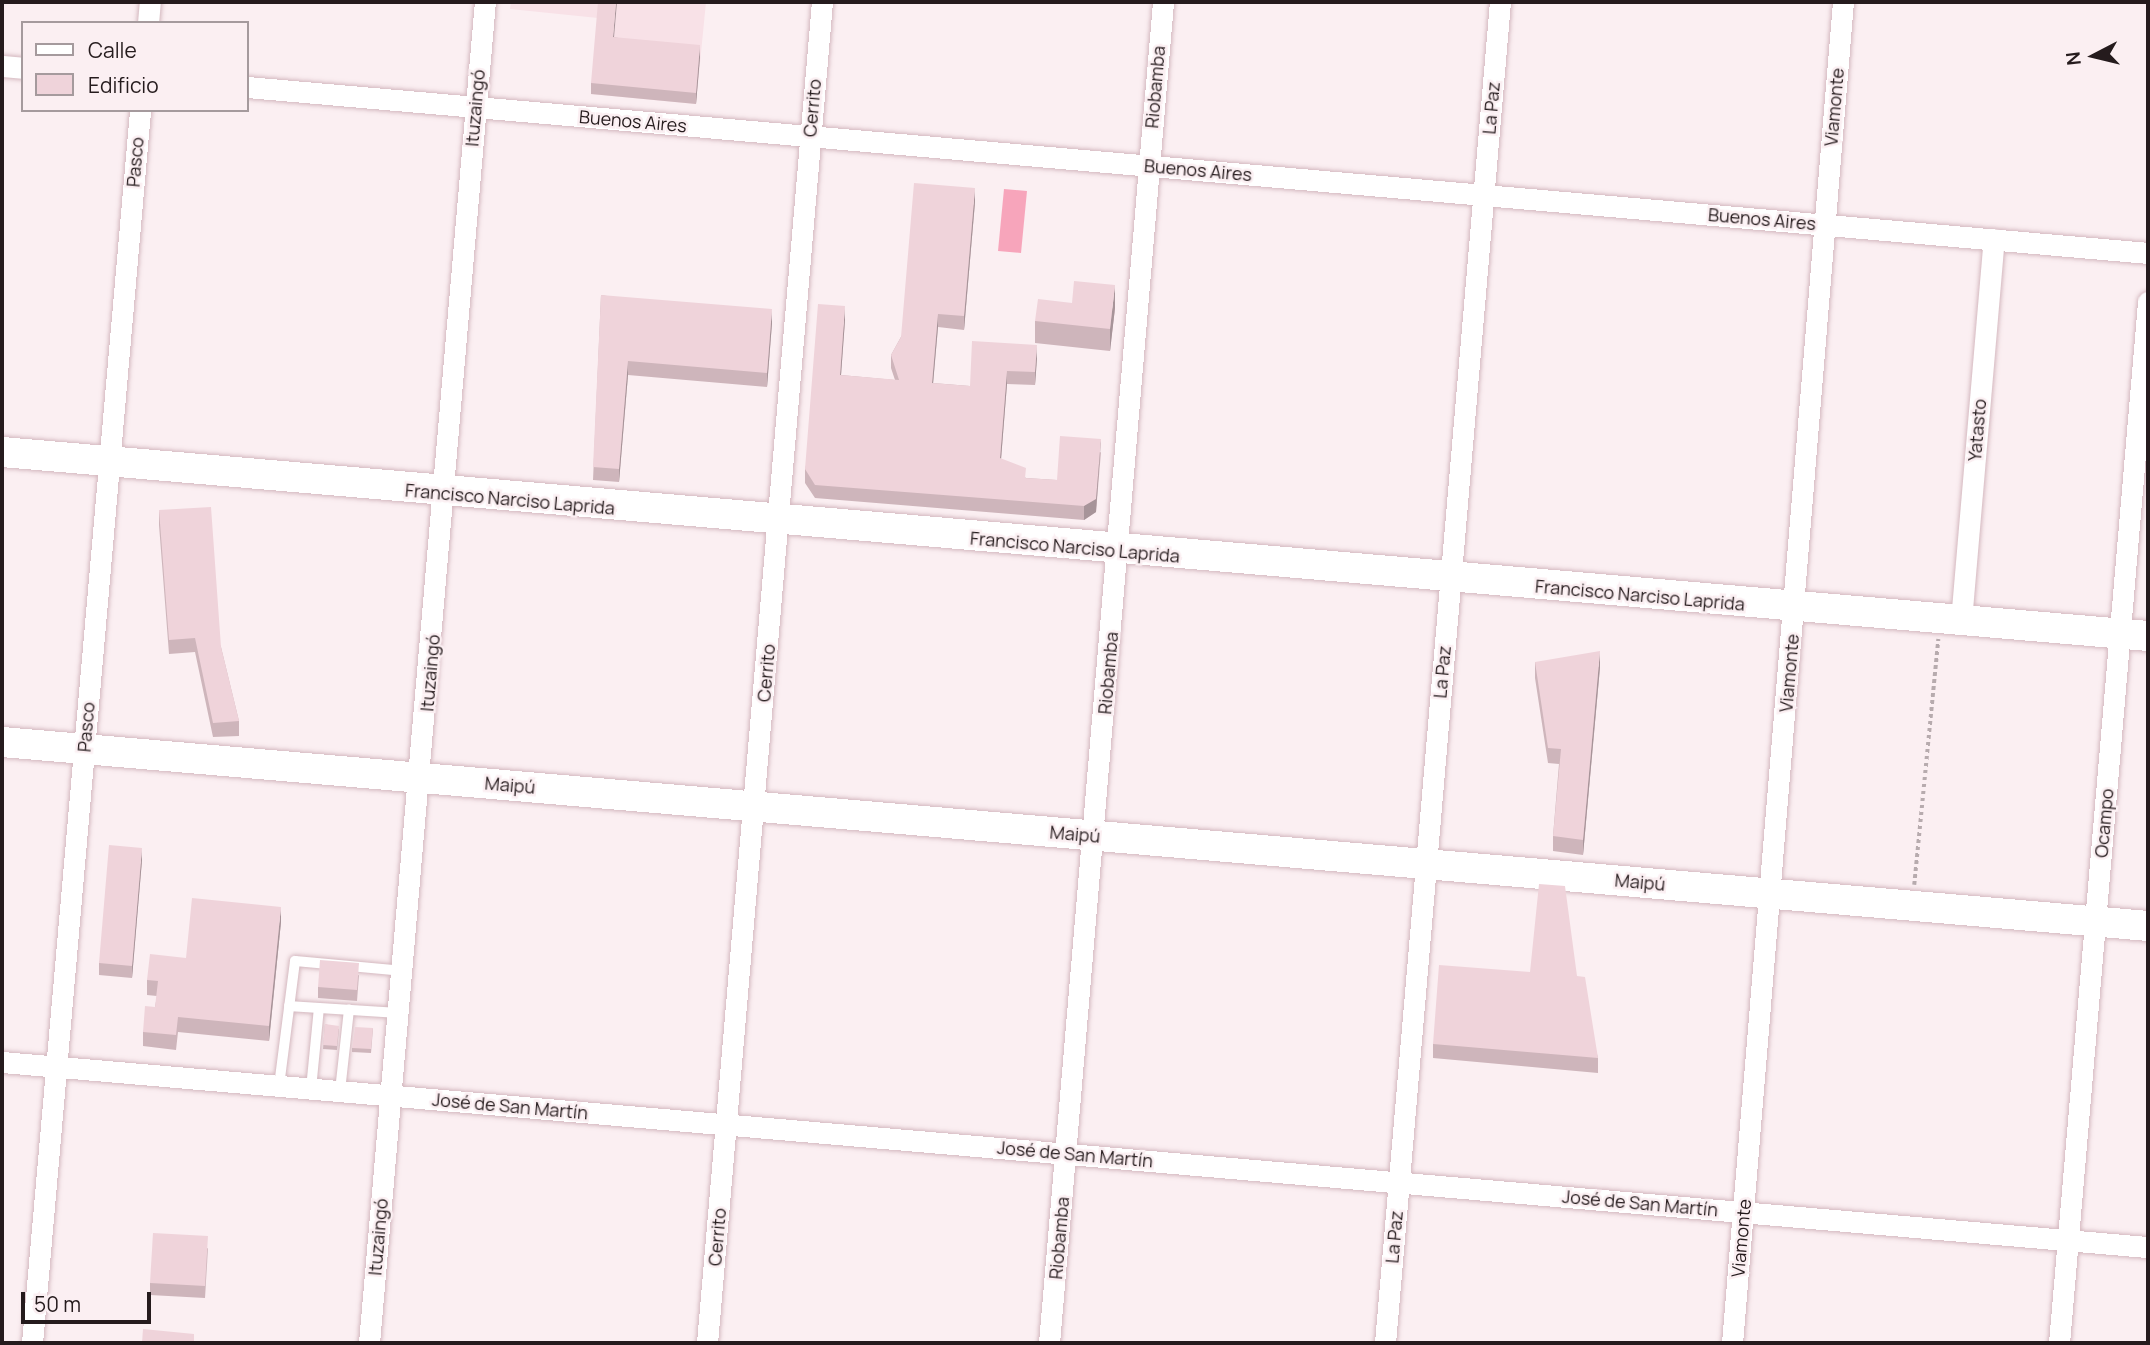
<!DOCTYPE html>
<meta charset="utf-8">
<style>
body{margin:0}
#map{position:relative;width:2150px;height:1345px;overflow:hidden;background:#fbeff2;font-family:Manrope,sans-serif}
div>[style]{position:absolute}
[style*='--x']{left:calc(var(--x)*1px);top:calc(var(--y)*1px);width:calc(var(--w)*1px);rotate:calc(var(--a)*1deg)}
.built>*{inset:0;background:#f8e1e7}
.water>*{inset:0;background:#f7a5bb}
.path>*{height:3.5px;margin-top:-1.75px;transform-origin:0;background:repeating-linear-gradient(90deg,#b7abae 0 3.5px,transparent 0 7px)}
.roads{filter:drop-shadow(0 0 2px #d4b8bf) drop-shadow(0 0 2px #d4b8bf)}
.service>*{height:10px;margin:-5px;padding:0 5px;transform-origin:5px;border-radius:5px;background:#fff}
.minor>*{height:21px;margin:-10.5px;padding:0 10.5px;transform-origin:10.5px;border-radius:10.5px;background:#fff}
.secondary>*{height:30px;margin:-15px;padding:0 15px;transform-origin:15px;border-radius:15px;background:#fff}
.wall>*{inset:0;background:#ceb5bb}
.shaded-wall>*{inset:0;background:#a79499}
.building>*{inset:0;background:#efd3da}
span{translate:-50% -50%;white-space:nowrap;text-align:center;line-height:1.15;-webkit-text-stroke:5px #fbeff2;paint-order:stroke}
.street-label{font-size:18px;color:#251b1d}
.frame{position:absolute;inset:0;border:4px solid #251b1d;pointer-events:none}
.legend{position:absolute;left:21px;top:21px;width:228px;height:91px;box-sizing:border-box;background:#fbeff2;border:2px solid #a59a9d;margin:0;padding:9px 12px;list-style:none;font-size:21px;color:#251b1d}
.legend li{display:flex;align-items:center;gap:14px;height:35px}
.legend b{width:35px;border:2px solid #a59a9d}
.north{position:absolute;left:2059px;top:21px;width:70px;height:70px;-webkit-text-stroke:5px #fbeff2;paint-order:stroke;rotate:263deg;font-size:19px;font-weight:700;line-height:28px;text-align:center;color:#251b1d}
.north::after{content:'';display:block;margin:auto;width:24px;height:32px;background:#251b1d;clip-path:polygon(50% 0,100% 100%,50% 72%,0 100%)}
.scale{position:absolute;left:21px;top:1292px;width:130px;height:32px;box-sizing:border-box;border:4px solid #251b1d;border-top:0;padding-left:9px;font-size:21px;line-height:24px;white-space:nowrap;color:#251b1d;-webkit-text-stroke:5px #fbeff2;paint-order:stroke}
</style>
<div id="map">
<div class="built">
<div style="clip-path:polygon(511px 2px,706px 2px,696px 104px,591px 94px,598px 18px,510px 9px)"></div>
</div>
<div class="water">
<div style="clip-path:polygon(1004px 189px,1027px 191px,1021px 253px,998px 251px)"></div>
</div>
<div class="path">
<div style="--x:1914;--y:885;--w:247;--a:-84.4"></div>
</div>
<div class="roads">
<div class="service">
<div style="--x:289;--y:1006;--w:109;--a:3.7"></div>
<div style="--x:279;--y:1086;--w:126;--a:-82.7"></div>
<div style="--x:295;--y:961;--w:107;--a:5.3"></div>
<div style="--x:311;--y:1089;--w:81;--a:-84.4"></div>
<div style="--x:340;--y:1091;--w:82;--a:-83.7"></div>
</div>
<div class="minor">
<div style="--x:148;--y:23;--w:21;--a:-85"></div>
<div style="--x:2;--y:66;--w:21;--a:5"></div>
<div style="--x:247;--y:87;--w:1908;--a:4.99"></div>
<div style="--x:1961;--y:621;--w:383;--a:-85.1"></div>
<div style="--x:2;--y:1062;--w:2154;--a:4.93"></div>
<div style="--x:32;--y:1343;--w:1238;--a:-84.99"></div>
<div style="--x:369;--y:1343;--w:1346;--a:-85.06"></div>
<div style="--x:707;--y:1343;--w:1346;--a:-85.1"></div>
<div style="--x:1049;--y:1343;--w:1346;--a:-85.14"></div>
<div style="--x:1385;--y:1343;--w:1346;--a:-85.1"></div>
<div style="--x:1732;--y:1343;--w:1346;--a:-85.27"></div>
<div style="--x:2059;--y:1343;--w:1045;--a:-85.11"></div>
</div>
<div class="secondary">
<div style="--x:2;--y:452;--w:2154;--a:4.9"></div>
<div style="--x:2;--y:742;--w:2154;--a:4.9"></div>
</div>
</div>
<div class="wall">
<div style="clip-path:polygon(614px 37px,700px 57px,696px 104px,591px 94px,591px 83px)"></div>
<div style="clip-path:polygon(975px 202px,964px 330px,938px 327px,933px 383px,970px 386px,1037px 358px,1035px 385px,1007px 384px,1001px 459px,1026px 478px,1057px 480px,1101px 452px,1096px 512px,1084px 520px,815px 498px,805px 483px,805px 469px,845px 320px,841px 375px,895px 380px,891px 368px,891px 355px)"></div>
<div style="clip-path:polygon(601px 295px,772px 323px,767px 387px,628px 375px,619px 482px,593px 480px)"></div>
<div style="clip-path:polygon(1115px 308px,1110px 351px,1035px 343px,1035px 321px)"></div>
<div style="clip-path:polygon(159px 510px,221px 647px,239px 721px,239px 736px,213px 737px,195px 652px,169px 654px,159px 525px)"></div>
<div style="clip-path:polygon(1535px 662px,1600px 667px,1583px 855px,1553px 851px,1553px 836px,1559px 764px,1548px 763px,1535px 678px)"></div>
<div style="clip-path:polygon(142px 860px,132px 978px,99px 975px,99px 963px)"></div>
<div style="clip-path:polygon(281px 922px,269px 1041px,178px 1032px,176px 1050px,143px 1046px,143px 1032px,155px 1007px,157px 996px,147px 995px,147px 980px,186px 958px)"></div>
<div style="clip-path:polygon(359px 975px,357px 1001px,318px 998px,318px 987px)"></div>
<div style="clip-path:polygon(1577px 976px,1598px 1058px,1598px 1073px,1433px 1058px,1433px 1044px)"></div>
<div style="clip-path:polygon(325px 1024px,339px 1029px,337px 1050px,323px 1049px)"></div>
<div style="clip-path:polygon(373px 1028px,371px 1053px,352px 1052px,352px 1048px)"></div>
<div style="clip-path:polygon(208px 1248px,205px 1298px,150px 1295px,150px 1283px)"></div>
</div>
<div class="shaded-wall">
<div style="clip-path:polygon(616px 2px,617px 2px,613px 49px,613px 37px)"></div>
<div style="clip-path:polygon(700px 45px,700px 57px,696px 104px,696px 93px)"></div>
<div style="clip-path:polygon(975px 188px,975px 202px,964px 330px,964px 316px)"></div>
<div style="clip-path:polygon(1115px 285px,1115px 308px,1110px 351px,1110px 329px)"></div>
<div style="clip-path:polygon(845px 306px,845px 320px,840px 389px,840px 375px)"></div>
<div style="clip-path:polygon(772px 309px,772px 323px,767px 387px,767px 373px)"></div>
<div style="clip-path:polygon(938px 314px,938px 327px,932px 396px,932px 383px)"></div>
<div style="clip-path:polygon(1037px 345px,1037px 358px,1035px 385px,1035px 372px)"></div>
<div style="clip-path:polygon(628px 361px,628px 375px,619px 482px,619px 469px)"></div>
<div style="clip-path:polygon(1007px 371px,1007px 384px,1000px 472px,1000px 458px)"></div>
<div style="clip-path:polygon(1101px 439px,1096px 512px,1084px 520px,1084px 506px)"></div>
<div style="clip-path:polygon(1600px 651px,1600px 667px,1583px 855px,1583px 840px)"></div>
<div style="clip-path:polygon(142px 848px,142px 860px,132px 978px,132px 966px)"></div>
<div style="clip-path:polygon(281px 907px,281px 922px,269px 1041px,269px 1026px)"></div>
</div>
<div class="building">
<div style="clip-path:polygon(598px 2px,616px 2px,613px 37px,700px 45px,696px 93px,591px 83px)"></div>
<div style="clip-path:polygon(914px 183px,975px 188px,964px 316px,938px 314px,932px 383px,970px 386px,972px 341px,1037px 345px,1035px 372px,1007px 371px,1000px 458px,1026px 468px,1025px 478px,1057px 480px,1060px 436px,1101px 439px,1096px 499px,1084px 506px,815px 485px,805px 469px,818px 304px,845px 306px,840px 375px,899px 380px,891px 355px,901px 337px)"></div>
<div style="clip-path:polygon(1074px 281px,1115px 285px,1110px 329px,1035px 321px,1038px 299px,1072px 303px)"></div>
<div style="clip-path:polygon(601px 295px,772px 309px,767px 373px,628px 361px,619px 469px,593px 467px)"></div>
<div style="clip-path:polygon(211px 507px,221px 647px,239px 721px,213px 723px,195px 638px,169px 640px,159px 510px)"></div>
<div style="clip-path:polygon(1600px 651px,1583px 840px,1553px 836px,1561px 749px,1548px 748px,1535px 662px)"></div>
<div style="clip-path:polygon(109px 845px,142px 848px,132px 966px,99px 963px)"></div>
<div style="clip-path:polygon(1539px 884px,1565px 886px,1577px 976px,1585px 977px,1598px 1058px,1433px 1044px,1439px 965px,1530px 972px)"></div>
<div style="clip-path:polygon(192px 898px,281px 907px,269px 1026px,178px 1017px,176px 1035px,143px 1032px,145px 1006px,155px 1007px,158px 981px,147px 980px,150px 954px,186px 958px)"></div>
<div style="clip-path:polygon(320px 960px,359px 963px,357px 990px,318px 987px)"></div>
<div style="clip-path:polygon(325px 1024px,339px 1026px,337px 1046px,323px 1045px)"></div>
<div style="clip-path:polygon(355px 1027px,373px 1028px,371px 1049px,352px 1048px)"></div>
<div style="clip-path:polygon(153px 1233px,208px 1236px,205px 1286px,150px 1283px)"></div>
<div style="clip-path:polygon(143px 1329px,194px 1334px,194px 1343px,142px 1343px)"></div>
</div>
<div class="street-label">
<span style="left:1155px;top:87px;rotate:-85deg">Riobamba</span>
<span style="left:1834px;top:107px;rotate:-85deg">Viamonte</span>
<span style="left:475px;top:108px;rotate:-85deg">Ituzaingó</span>
<span style="left:812px;top:108px;rotate:-85deg">Cerrito</span>
<span style="left:1491px;top:108px;rotate:-85deg">La Paz</span>
<span style="left:633px;top:121px;rotate:5deg">Buenos Aires</span>
<span style="left:135px;top:162px;rotate:-85deg">Pasco</span>
<span style="left:1198px;top:170px;rotate:5deg">Buenos Aires</span>
<span style="left:1762px;top:219px;rotate:5deg">Buenos Aires</span>
<span style="left:1977px;top:430px;rotate:-85deg">Yatasto</span>
<span style="left:510px;top:499px;rotate:5deg">Francisco Narciso Laprida</span>
<span style="left:1075px;top:547px;rotate:5deg">Francisco Narciso Laprida</span>
<span style="left:1640px;top:595px;rotate:5deg">Francisco Narciso Laprida</span>
<span style="left:1442px;top:672px;rotate:-85deg">La Paz</span>
<span style="left:430px;top:673px;rotate:-85deg">Ituzaingó</span>
<span style="left:766px;top:673px;rotate:-85deg">Cerrito</span>
<span style="left:1108px;top:673px;rotate:-85deg">Riobamba</span>
<span style="left:1789px;top:673px;rotate:-85deg">Viamonte</span>
<span style="left:86px;top:727px;rotate:-85deg">Pasco</span>
<span style="left:510px;top:785px;rotate:5deg">Maipú</span>
<span style="left:2104px;top:823px;rotate:-85deg">Ocampo</span>
<span style="left:1075px;top:834px;rotate:5deg">Maipú</span>
<span style="left:1640px;top:882px;rotate:5deg">Maipú</span>
<span style="left:510px;top:1106px;rotate:5deg">José de San Martín</span>
<span style="left:1075px;top:1154px;rotate:5deg">José de San Martín</span>
<span style="left:1640px;top:1203px;rotate:5deg">José de San Martín</span>
<span style="left:378px;top:1237px;rotate:-85deg">Ituzaingó</span>
<span style="left:717px;top:1237px;rotate:-85deg">Cerrito</span>
<span style="left:1394px;top:1237px;rotate:-85deg">La Paz</span>
<span style="left:1059px;top:1238px;rotate:-85deg">Riobamba</span>
<span style="left:1741px;top:1238px;rotate:-85deg">Viamonte</span>
</div>
<div class="frame"></div>
<ul class="legend">
<li><b style="height:9px;background:#fff"></b>Calle</li>
<li><b style="height:19px;background:#efd3da"></b>Edificio</li>
</ul>
<div class="north">N</div>
<div class="scale">50 m</div>
</div>
